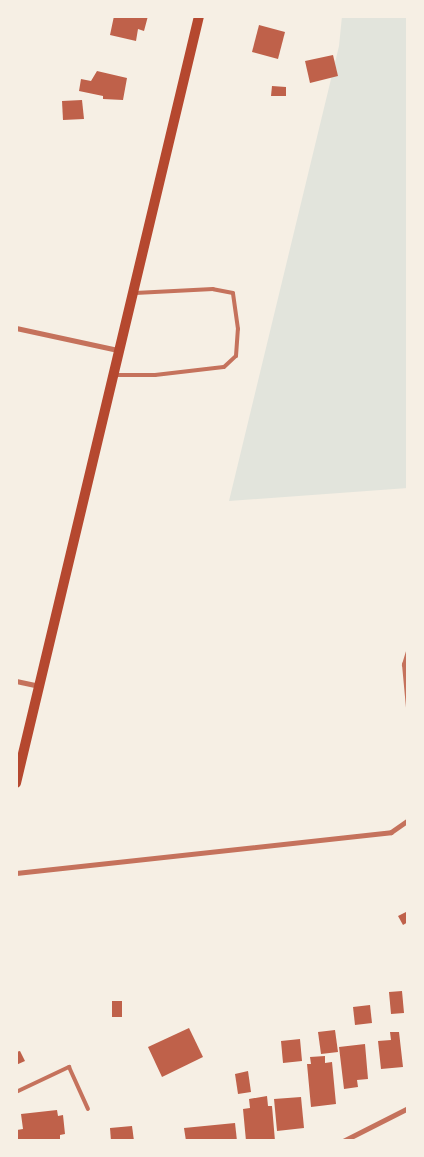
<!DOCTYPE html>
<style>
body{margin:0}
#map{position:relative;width:424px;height:1157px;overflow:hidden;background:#f6efe4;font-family:"Alegreya Sans",sans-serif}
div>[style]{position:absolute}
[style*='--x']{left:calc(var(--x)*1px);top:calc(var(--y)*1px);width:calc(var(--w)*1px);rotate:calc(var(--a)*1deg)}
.green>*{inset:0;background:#e2e4dc}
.building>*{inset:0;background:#bf614a}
.service>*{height:4px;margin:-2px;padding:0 2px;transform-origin:2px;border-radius:2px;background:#c5725c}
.minor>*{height:5px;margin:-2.5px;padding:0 2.5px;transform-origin:2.5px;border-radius:2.5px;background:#c5725c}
.secondary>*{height:10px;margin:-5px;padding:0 5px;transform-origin:5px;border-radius:5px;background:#b5482f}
span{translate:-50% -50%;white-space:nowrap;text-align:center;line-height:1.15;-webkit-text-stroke:4.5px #f6efe4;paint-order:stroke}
.frame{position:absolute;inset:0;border:18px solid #f6efe4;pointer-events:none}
</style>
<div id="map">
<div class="green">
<div style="clip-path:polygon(342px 16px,408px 16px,408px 488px,229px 501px,339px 46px)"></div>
</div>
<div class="building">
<div style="clip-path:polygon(114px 16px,148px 16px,144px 31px,138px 29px,136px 41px,110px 35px)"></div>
<div style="clip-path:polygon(259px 25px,285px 32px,278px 59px,252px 52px)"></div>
<div style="clip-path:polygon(333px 55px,338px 76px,310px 83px,305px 61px)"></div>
<div style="clip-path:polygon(97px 71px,127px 78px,123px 100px,103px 99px,103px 96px,79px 91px,81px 79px,91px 81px)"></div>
<div style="clip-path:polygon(272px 86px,286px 87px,286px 96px,271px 96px)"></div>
<div style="clip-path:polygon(82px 100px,84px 119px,63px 120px,62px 101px)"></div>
<div style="clip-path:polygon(408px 911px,408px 922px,403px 925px,398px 916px)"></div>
<div style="clip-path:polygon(402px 991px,404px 1013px,391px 1014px,389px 992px)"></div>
<div style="clip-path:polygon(112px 1001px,122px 1001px,122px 1017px,112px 1017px)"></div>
<div style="clip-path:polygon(370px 1005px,372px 1023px,355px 1025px,353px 1007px)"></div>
<div style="clip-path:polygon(189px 1028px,203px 1057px,162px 1077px,148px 1047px)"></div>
<div style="clip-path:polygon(335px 1030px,338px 1052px,321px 1054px,318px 1032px)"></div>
<div style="clip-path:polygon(390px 1032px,399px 1032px,403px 1067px,381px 1069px,378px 1041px,391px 1040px)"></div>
<div style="clip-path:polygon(300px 1039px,302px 1061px,283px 1063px,281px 1041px)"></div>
<div style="clip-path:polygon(365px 1044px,368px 1079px,357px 1080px,358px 1087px,344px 1089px,339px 1047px)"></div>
<div style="clip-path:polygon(20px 1051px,25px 1061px,16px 1065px,16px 1052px)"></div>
<div style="clip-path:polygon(325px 1056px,325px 1063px,332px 1062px,336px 1104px,311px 1107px,307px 1064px,311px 1064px,310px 1057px)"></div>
<div style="clip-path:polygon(248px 1071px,251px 1092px,238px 1094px,235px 1074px)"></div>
<div style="clip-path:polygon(267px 1096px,268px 1106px,272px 1106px,275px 1141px,246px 1141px,243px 1109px,250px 1108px,249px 1099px)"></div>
<div style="clip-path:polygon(301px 1097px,304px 1128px,277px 1131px,274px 1099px)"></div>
<div style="clip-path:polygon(57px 1110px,58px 1116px,63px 1115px,65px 1134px,60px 1135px,60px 1141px,18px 1141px,17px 1130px,23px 1129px,21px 1114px)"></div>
<div style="clip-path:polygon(235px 1123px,237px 1141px,186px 1141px,184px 1128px)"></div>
<div style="clip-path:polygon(132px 1126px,134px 1141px,111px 1141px,110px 1128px)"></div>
</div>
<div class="service">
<div style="--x:115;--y:375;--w:40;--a:0"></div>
<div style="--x:155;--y:375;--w:69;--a:-6.6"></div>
<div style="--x:224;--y:367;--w:16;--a:-43"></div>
<div style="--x:236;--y:356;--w:27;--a:-86"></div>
<div style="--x:238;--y:329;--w:36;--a:-98"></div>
<div style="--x:233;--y:293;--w:20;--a:-169"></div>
<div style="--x:213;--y:289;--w:78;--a:177.1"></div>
<div style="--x:16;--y:1092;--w:59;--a:-25.3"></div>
<div style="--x:69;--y:1067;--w:46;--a:65.7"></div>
</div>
<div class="minor">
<div style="--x:16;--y:328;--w:104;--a:12.2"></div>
<div style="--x:408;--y:651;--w:14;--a:107"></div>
<div style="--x:404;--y:664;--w:43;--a:84.7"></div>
<div style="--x:16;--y:681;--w:24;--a:12"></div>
<div style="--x:16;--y:873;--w:377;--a:-6.2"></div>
<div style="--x:391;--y:832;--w:21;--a:-35"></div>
<div style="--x:343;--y:1141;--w:73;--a:-26.9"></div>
</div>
<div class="secondary">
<div style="--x:16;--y:783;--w:789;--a:-76.58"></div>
</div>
<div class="frame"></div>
</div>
